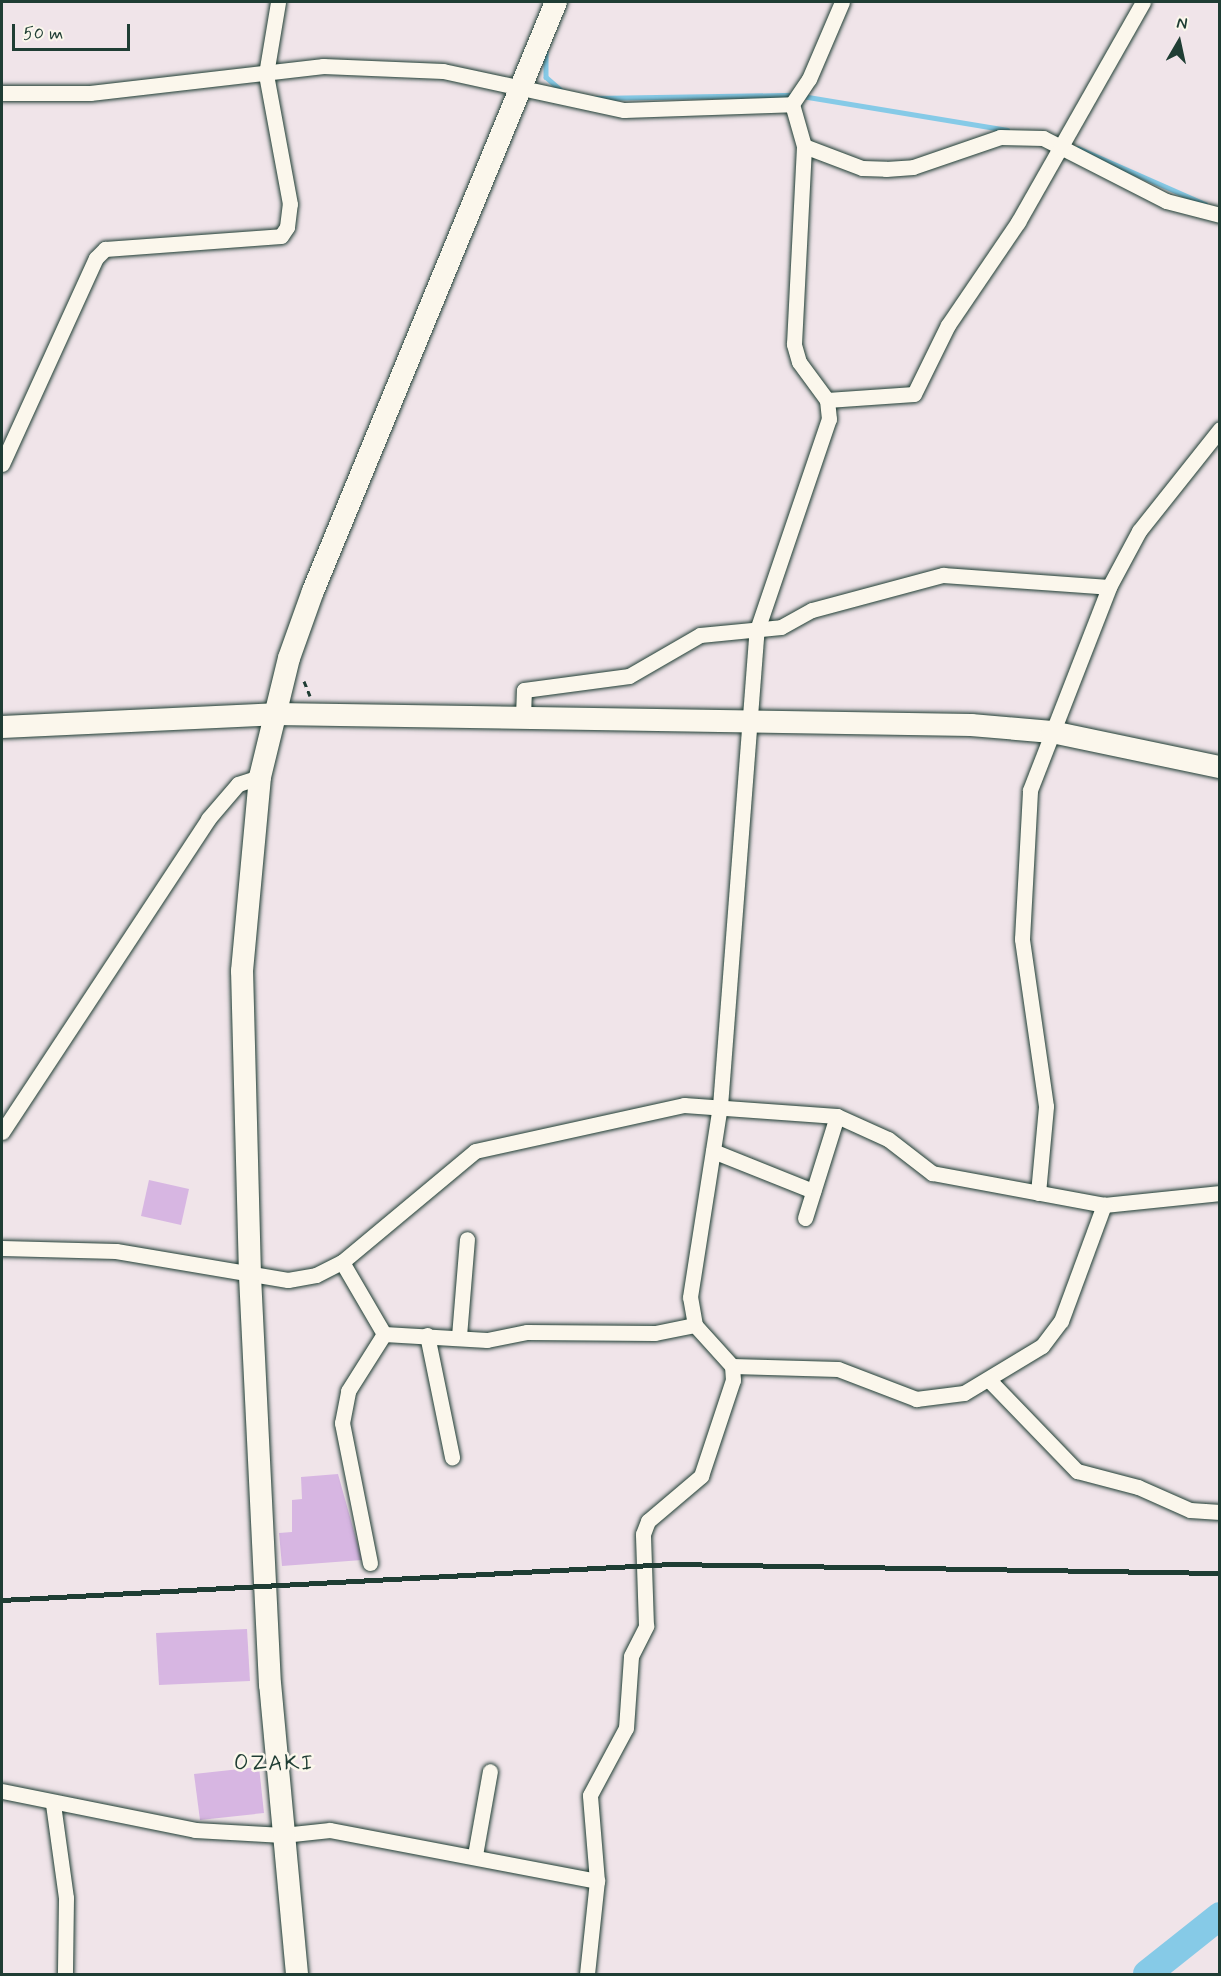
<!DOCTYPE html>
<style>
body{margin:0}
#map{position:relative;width:1221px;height:1976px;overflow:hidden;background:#f0e4e9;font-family:Mynerve,sans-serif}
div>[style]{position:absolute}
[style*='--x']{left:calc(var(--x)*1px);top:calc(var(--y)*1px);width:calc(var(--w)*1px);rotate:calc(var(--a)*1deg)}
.stream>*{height:4.5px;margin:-2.25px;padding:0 2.25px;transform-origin:2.25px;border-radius:2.25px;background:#86cae7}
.river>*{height:28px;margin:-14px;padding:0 14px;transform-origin:14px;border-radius:14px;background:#86cae7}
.building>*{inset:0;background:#d7b6e2}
.path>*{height:3px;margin-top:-1.5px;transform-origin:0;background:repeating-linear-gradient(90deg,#1f3d34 0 6px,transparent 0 10.5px)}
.roads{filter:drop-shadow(0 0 2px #1f3d34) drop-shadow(0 0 2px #1f3d34)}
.street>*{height:15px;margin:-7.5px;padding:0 7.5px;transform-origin:7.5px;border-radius:7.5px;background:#fbf7ec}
.secondary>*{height:22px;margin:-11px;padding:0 11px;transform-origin:11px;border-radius:11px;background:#fbf7ec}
.rail>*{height:4.5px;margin:-2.25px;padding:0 2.25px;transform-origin:2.25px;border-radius:2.25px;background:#1f3d34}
span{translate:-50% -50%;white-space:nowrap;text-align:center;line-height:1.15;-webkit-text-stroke:5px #fbf7ec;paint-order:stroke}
.quarter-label{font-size:22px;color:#1f3d34;letter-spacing:1.5px}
.frame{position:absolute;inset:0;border:3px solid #1f3d34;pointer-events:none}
.north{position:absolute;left:1149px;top:12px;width:60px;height:60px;-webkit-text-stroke:4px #fbf7ec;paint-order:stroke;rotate:9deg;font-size:16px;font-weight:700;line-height:24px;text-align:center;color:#1f3d34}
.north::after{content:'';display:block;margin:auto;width:21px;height:27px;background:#1f3d34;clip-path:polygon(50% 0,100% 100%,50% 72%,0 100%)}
.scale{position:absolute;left:12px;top:24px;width:118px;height:27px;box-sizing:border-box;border:3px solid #1f3d34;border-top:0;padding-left:8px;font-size:18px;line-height:21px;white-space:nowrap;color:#1f3d34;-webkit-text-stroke:4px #fbf7ec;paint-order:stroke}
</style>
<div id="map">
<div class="stream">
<div style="--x:546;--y:52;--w:25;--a:90"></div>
<div style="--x:546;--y:77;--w:20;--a:41"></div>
<div style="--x:802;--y:96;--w:208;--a:9.4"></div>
<div style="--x:595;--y:98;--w:199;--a:-0.9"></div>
<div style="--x:1078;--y:148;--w:139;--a:23.8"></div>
</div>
<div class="river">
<div style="--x:1147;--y:1974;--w:93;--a:-38.5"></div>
</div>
<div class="building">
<div style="clip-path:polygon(149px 1180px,189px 1189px,181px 1225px,141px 1216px)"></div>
<div style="clip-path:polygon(338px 1474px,362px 1560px,282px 1566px,279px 1533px,292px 1532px,292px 1500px,302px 1499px,301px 1477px)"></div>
<div style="clip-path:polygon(247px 1629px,250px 1681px,159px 1685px,156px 1633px)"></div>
<div style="clip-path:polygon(259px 1767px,264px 1813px,200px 1820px,194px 1774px)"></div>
</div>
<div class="path">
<div style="--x:304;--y:681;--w:16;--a:68"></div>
</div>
<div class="roads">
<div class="street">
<div style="--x:2;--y:93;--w:88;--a:0"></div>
<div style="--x:90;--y:93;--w:235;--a:-6.6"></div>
<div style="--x:323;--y:66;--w:120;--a:2.4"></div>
<div style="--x:443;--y:71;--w:185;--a:12.2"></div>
<div style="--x:624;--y:110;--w:168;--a:-2"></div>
<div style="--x:804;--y:146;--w:62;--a:20.8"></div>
<div style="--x:862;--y:168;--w:24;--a:2"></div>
<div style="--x:886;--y:169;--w:27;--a:-4"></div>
<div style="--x:913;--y:167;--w:92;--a:-19"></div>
<div style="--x:1000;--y:137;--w:43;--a:1.3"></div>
<div style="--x:1043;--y:138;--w:138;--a:27.1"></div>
<div style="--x:1166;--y:201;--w:56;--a:14.5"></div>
<div style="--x:827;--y:400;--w:87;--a:-3.9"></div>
<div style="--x:914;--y:394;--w:77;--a:-63.8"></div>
<div style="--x:948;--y:325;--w:125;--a:-55.8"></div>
<div style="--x:1018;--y:222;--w:253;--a:-60.4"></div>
<div style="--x:2;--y:464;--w:226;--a:-65.5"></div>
<div style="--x:96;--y:258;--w:13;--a:-45"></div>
<div style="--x:105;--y:249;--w:176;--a:-4.2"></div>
<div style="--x:281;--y:236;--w:11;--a:-56"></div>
<div style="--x:287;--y:227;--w:23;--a:-83"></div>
<div style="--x:290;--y:204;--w:132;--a:-100.5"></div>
<div style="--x:266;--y:74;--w:73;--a:-80.5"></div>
<div style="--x:523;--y:717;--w:27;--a:-88"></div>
<div style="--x:524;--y:690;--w:106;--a:-7.6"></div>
<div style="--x:629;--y:676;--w:82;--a:-30"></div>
<div style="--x:700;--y:635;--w:81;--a:-5.6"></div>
<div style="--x:781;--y:627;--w:35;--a:-29"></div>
<div style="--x:812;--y:610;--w:136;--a:-15"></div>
<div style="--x:943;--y:575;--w:166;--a:4.1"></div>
<div style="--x:2;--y:1132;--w:375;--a:-56.6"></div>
<div style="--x:208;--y:819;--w:46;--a:-49.4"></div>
<div style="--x:238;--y:784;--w:23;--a:-18"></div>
<div style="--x:713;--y:1151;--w:108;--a:21.8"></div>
<div style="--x:1038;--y:1193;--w:87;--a:-84.7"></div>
<div style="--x:1046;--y:1106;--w:169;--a:-98.2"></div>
<div style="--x:1022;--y:939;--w:149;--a:-86.9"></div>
<div style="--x:1030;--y:790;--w:218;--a:-68.7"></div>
<div style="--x:1109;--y:587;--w:64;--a:-61.8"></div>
<div style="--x:1139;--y:531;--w:130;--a:-51.5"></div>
<div style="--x:805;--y:1218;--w:107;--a:-72.6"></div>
<div style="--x:2;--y:1248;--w:114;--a:1.5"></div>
<div style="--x:116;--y:1251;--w:174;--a:9.6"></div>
<div style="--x:288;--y:1280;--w:28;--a:-10"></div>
<div style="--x:316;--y:1275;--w:29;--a:-27"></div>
<div style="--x:342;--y:1262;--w:173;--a:-39.8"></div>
<div style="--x:475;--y:1151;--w:214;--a:-12.4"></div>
<div style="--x:684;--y:1105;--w:153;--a:4.1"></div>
<div style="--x:837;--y:1116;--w:56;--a:24.3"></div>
<div style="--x:888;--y:1139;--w:56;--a:37.7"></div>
<div style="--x:932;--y:1173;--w:175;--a:10.5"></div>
<div style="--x:1104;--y:1205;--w:117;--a:-5.9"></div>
<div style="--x:342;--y:1262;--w:83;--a:59.7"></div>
<div style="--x:384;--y:1334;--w:103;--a:3.3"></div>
<div style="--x:487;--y:1340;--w:41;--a:-11.3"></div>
<div style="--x:527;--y:1332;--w:128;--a:0.4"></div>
<div style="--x:655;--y:1333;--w:41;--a:-11.3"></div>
<div style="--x:427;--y:1335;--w:125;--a:78.4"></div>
<div style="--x:459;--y:1336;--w:97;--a:-85.3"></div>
<div style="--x:732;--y:1366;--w:106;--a:1.6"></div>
<div style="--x:838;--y:1369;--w:84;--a:21"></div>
<div style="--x:916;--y:1399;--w:48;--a:-7.1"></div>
<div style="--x:964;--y:1393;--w:91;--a:-31.1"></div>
<div style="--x:1042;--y:1346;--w:31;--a:-53"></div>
<div style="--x:1061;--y:1321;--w:124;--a:-69.7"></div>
<div style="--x:989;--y:1380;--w:127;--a:46"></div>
<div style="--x:1077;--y:1471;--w:63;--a:14.7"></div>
<div style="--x:1138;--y:1487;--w:57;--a:23.9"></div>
<div style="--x:1190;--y:1510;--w:30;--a:4"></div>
<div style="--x:370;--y:1563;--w:143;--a:-101.3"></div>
<div style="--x:342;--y:1423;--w:33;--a:-79"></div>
<div style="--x:348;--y:1391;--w:67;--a:-57.7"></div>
<div style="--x:2;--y:1791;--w:197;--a:11.4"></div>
<div style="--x:195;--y:1830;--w:88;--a:3.3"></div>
<div style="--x:283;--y:1835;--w:47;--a:-6.1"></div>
<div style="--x:330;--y:1830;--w:272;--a:10.8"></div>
<div style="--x:53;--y:1804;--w:95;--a:82.1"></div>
<div style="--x:66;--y:1898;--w:76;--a:90.8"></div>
<div style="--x:475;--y:1855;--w:85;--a:-79.9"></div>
<div style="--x:587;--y:1974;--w:94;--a:-83.9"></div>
<div style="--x:597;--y:1881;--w:86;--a:-94.7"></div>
<div style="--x:590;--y:1795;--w:76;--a:-61.8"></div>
<div style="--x:626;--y:1728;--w:72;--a:-86"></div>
<div style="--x:631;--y:1656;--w:34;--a:-63"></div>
<div style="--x:646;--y:1626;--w:92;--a:-91.9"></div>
<div style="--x:643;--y:1534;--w:14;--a:-69"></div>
<div style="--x:648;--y:1521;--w:70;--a:-40.3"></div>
<div style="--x:701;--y:1476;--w:101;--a:-71.6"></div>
<div style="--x:733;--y:1380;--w:14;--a:-94"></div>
<div style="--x:732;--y:1366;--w:55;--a:-132.1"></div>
<div style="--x:695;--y:1325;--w:28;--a:-100"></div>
<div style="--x:690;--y:1297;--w:193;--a:-81.1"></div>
<div style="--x:720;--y:1106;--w:477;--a:-85.6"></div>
<div style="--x:757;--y:630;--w:223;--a:-71.2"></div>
<div style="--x:829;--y:419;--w:19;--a:-96"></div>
<div style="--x:827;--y:400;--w:47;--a:-126.4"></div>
<div style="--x:799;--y:362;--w:19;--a:-106"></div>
<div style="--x:794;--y:344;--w:198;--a:-87.1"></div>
<div style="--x:804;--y:146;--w:44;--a:-105.9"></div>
<div style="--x:792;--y:104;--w:30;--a:-56"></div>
<div style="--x:809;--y:79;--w:84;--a:-66.8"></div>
</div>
<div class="secondary">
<div style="--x:2;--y:727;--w:273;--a:-2.7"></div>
<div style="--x:275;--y:714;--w:696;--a:0.91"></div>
<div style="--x:971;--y:725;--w:81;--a:4.9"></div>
<div style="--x:1052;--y:732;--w:172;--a:11.8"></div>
<div style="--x:297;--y:1974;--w:290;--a:-95.3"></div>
<div style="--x:270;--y:1685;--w:410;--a:-92.8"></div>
<div style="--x:250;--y:1275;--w:304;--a:-91.5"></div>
<div style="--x:242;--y:971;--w:195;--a:-84.7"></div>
<div style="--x:260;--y:777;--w:122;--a:-76.3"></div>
<div style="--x:289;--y:658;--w:71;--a:-70.3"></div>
<div style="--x:313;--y:591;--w:637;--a:-67.58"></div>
</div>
</div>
<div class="rail">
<div style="--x:2;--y:1600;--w:670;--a:-3.08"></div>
<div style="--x:671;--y:1564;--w:549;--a:0.94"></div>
</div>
<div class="quarter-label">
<span style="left:274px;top:1765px">OZAKI</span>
</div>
<div class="frame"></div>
<div class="north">N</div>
<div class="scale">50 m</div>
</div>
